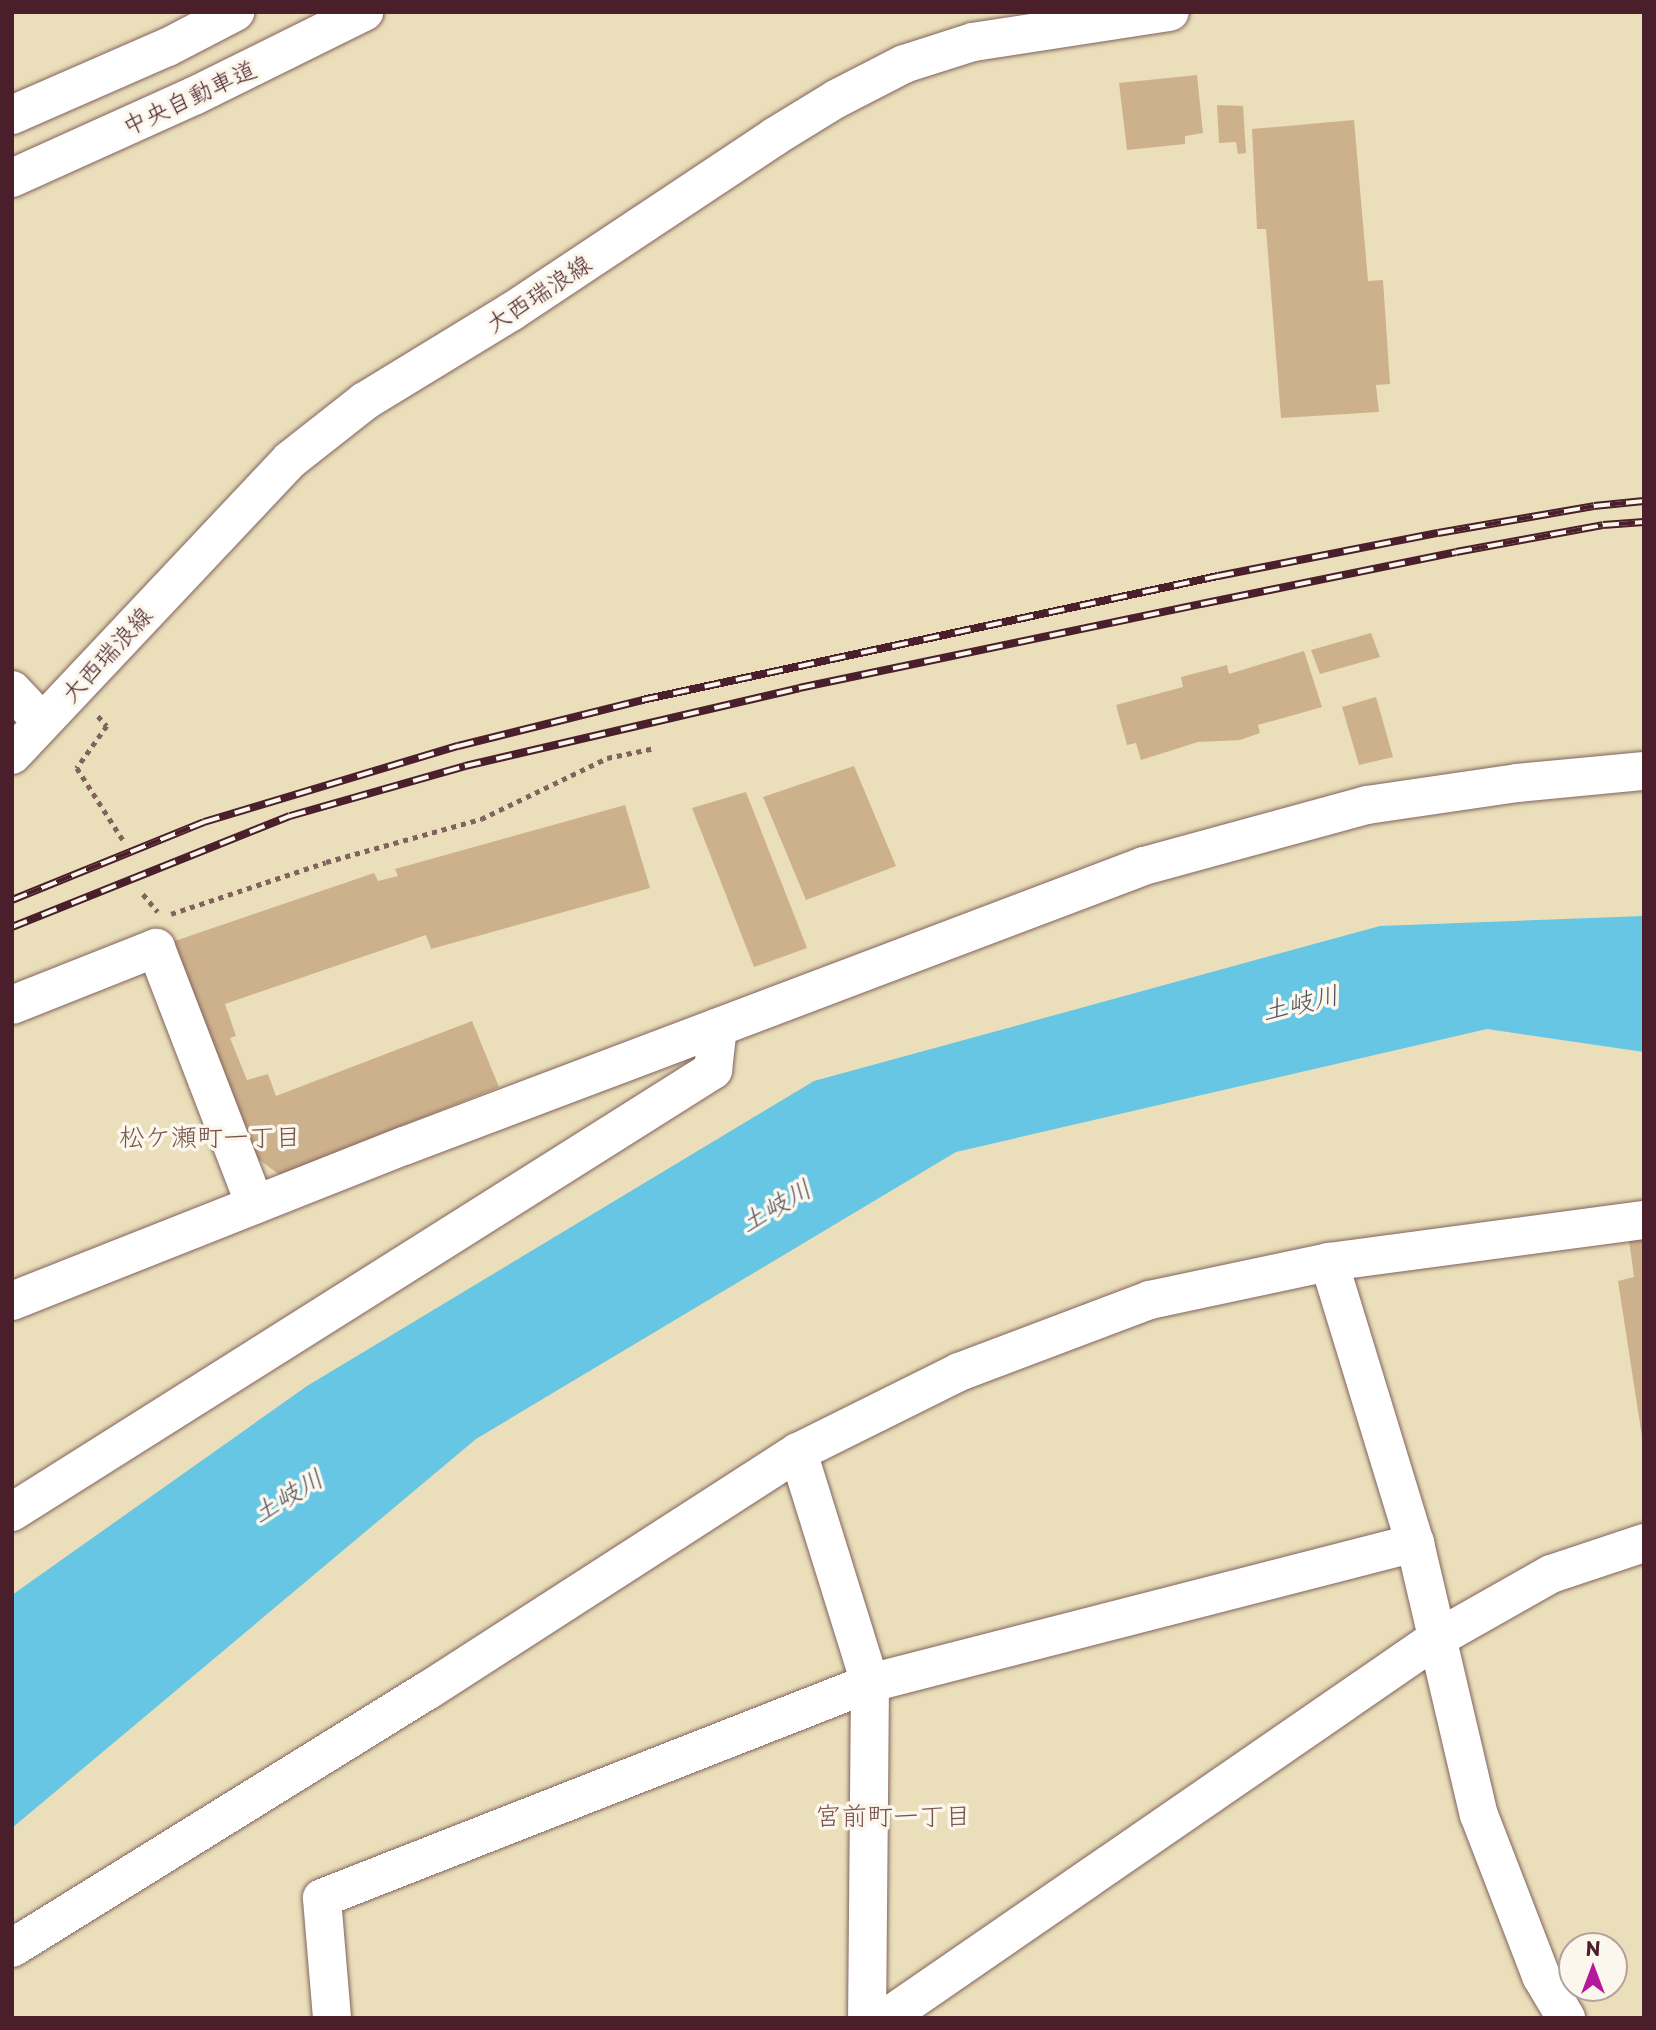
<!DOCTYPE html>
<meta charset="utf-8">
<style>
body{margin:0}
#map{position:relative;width:1656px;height:2030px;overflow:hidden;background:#eadfba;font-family:"Playpen Sans","Klee One",sans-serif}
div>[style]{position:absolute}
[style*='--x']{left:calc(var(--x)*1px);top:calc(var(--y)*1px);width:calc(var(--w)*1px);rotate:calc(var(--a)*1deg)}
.water>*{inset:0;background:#66c6e4}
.building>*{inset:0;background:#cdb18c}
.path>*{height:4.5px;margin-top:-2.25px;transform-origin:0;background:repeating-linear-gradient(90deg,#82625d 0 5px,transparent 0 10px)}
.roads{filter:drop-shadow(0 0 2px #82625d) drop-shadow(0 0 2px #82625d)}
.street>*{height:38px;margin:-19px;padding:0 19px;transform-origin:19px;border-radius:19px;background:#fff}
.secondary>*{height:38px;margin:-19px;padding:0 19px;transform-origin:19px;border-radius:19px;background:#fff}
.highway>*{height:38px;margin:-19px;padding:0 19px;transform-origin:19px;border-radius:19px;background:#fff}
.rail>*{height:8px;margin-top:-4px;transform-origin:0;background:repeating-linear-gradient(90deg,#fbf7ec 0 16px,#4a1f2b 0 32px);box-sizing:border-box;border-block:2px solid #4a1f2b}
span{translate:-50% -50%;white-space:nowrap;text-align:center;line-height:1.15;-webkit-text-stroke:7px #fbf7ec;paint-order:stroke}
.street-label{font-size:24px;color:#4a1f2b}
.water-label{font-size:26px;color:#525162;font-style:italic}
.neighbourhood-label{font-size:26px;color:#78524d}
.frame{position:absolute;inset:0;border:14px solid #4a1f2b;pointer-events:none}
.north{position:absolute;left:1558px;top:1932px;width:70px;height:70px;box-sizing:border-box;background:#fbf7ec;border:2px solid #b4a19f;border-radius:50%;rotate:0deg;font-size:19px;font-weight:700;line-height:28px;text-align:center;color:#4a1f2b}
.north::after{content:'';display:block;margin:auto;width:24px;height:32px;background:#b5179e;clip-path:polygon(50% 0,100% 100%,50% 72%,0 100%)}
</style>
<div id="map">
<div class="water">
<div style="clip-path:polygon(1644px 916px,1644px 1052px,1487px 1029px,956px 1152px,476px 1439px,12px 1828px,12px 1595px,307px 1386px,814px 1081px,1380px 926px)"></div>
</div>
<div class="building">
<div style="clip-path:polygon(1197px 75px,1203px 133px,1185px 136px,1185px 144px,1127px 150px,1119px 83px)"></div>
<div style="clip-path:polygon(1217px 105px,1243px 106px,1246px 153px,1238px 154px,1236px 142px,1219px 143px)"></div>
<div style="clip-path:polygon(1354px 120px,1368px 281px,1383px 280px,1390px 384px,1376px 385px,1379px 412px,1281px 418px,1266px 229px,1257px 229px,1252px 129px)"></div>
<div style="clip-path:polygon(1371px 633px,1380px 657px,1320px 674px,1311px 650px)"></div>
<div style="clip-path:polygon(1304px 651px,1322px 707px,1258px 725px,1260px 733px,1240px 740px,1198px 742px,1141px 760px,1136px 743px,1127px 745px,1116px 705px,1183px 687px,1181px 677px,1227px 665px,1229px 674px)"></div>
<div style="clip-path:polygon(1376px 697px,1393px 757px,1359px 765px,1342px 707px)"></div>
<div style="clip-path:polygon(854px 766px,896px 866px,806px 900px,763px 797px)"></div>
<div style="clip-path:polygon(746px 792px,807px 948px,754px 967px,692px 808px)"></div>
<div style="clip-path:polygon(625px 805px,650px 888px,431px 949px,426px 935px,225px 1004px,236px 1036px,230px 1038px,247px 1080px,268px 1074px,276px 1096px,472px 1021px,499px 1087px,280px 1175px,254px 1156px,169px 943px,374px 873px,378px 881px,398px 876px,395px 869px)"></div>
<div style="clip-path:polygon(1644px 1239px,1644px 1437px,1642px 1437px,1618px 1281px,1634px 1277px,1629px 1240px)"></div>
</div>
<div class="path">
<div style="--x:98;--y:716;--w:13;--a:48"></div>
<div style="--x:107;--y:726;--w:52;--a:125.5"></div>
<div style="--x:77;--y:768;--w:89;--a:57.4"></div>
<div style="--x:143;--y:894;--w:23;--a:50"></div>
<div style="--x:171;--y:914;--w:163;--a:-18.5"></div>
<div style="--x:326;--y:862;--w:161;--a:-15.5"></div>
<div style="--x:481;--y:819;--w:140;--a:-25.8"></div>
<div style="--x:607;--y:758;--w:49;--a:-11.8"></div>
</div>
<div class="roads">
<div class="street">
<div style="--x:12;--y:690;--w:44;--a:46.8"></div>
<div style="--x:12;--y:1005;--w:155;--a:-21.6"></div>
<div style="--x:156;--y:948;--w:275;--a:68.9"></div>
<div style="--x:1329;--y:1262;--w:294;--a:73"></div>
<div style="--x:1415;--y:1543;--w:279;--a:76.8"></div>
<div style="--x:1479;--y:1815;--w:173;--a:68.9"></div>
<div style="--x:1541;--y:1976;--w:49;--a:59.2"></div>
<div style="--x:798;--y:1452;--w:242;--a:72.7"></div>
<div style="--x:870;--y:1683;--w:335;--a:90.5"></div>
<div style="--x:12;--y:1512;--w:829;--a:-32.23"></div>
<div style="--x:713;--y:1070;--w:43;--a:-83.4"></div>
<div style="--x:12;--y:1948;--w:488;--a:-31.8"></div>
<div style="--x:427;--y:1691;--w:441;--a:-32.8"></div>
<div style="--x:798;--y:1452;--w:180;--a:-26.4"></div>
<div style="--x:959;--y:1372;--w:204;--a:-20.7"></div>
<div style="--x:1150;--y:1300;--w:183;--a:-12"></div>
<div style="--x:1329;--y:1262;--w:318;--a:-7.6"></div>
<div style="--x:332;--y:2018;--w:120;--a:-94.8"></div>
<div style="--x:322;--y:1898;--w:589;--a:-21.42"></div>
<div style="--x:870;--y:1683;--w:563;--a:-14.41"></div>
<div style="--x:886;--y:2018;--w:668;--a:-34.57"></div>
<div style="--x:1436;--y:1639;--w:132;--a:-29.5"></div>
<div style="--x:1551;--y:1574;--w:98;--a:-18.4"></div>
</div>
<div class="secondary">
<div style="--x:12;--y:755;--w:405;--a:-46.7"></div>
<div style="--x:290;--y:460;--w:95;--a:-38.2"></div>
<div style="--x:365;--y:401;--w:171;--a:-31.4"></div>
<div style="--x:511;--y:312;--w:316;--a:-33.6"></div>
<div style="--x:774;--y:137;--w:73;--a:-31.5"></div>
<div style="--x:836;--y:99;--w:76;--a:-27.2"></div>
<div style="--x:904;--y:64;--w:72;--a:-17.7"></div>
<div style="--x:973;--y:42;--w:199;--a:-8.7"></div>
<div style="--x:12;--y:1301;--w:422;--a:-21.6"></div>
<div style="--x:404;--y:1146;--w:791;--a:-20.73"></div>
<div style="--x:1144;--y:866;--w:231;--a:-15.3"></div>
<div style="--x:1367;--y:805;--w:152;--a:-8.3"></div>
<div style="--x:1517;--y:783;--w:128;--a:-5.4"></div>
</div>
<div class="highway">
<div style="--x:12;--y:115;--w:170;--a:-23.6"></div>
<div style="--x:168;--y:47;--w:76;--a:-27.6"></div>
<div style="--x:12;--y:178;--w:200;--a:-24.3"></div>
<div style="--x:194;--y:96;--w:190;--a:-26.3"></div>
</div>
</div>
<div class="rail">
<div style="--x:12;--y:900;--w:207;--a:-22.1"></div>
<div style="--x:204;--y:822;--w:265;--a:-16.7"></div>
<div style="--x:458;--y:746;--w:190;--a:-14"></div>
<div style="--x:642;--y:700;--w:589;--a:-12.15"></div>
<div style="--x:1218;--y:576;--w:224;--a:-11.1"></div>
<div style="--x:1438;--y:533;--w:158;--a:-9.8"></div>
<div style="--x:1594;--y:506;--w:50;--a:-5.7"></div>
<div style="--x:12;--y:927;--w:299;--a:-21.8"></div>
<div style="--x:290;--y:816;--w:182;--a:-15.9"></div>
<div style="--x:465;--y:766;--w:343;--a:-13.1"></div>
<div style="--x:799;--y:688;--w:411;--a:-11.8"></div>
<div style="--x:1201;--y:604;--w:260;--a:-11.5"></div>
<div style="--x:1456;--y:552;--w:149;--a:-10.4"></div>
<div style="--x:1603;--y:525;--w:41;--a:-4.2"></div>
</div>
<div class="street-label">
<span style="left:189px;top:97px;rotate:-25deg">中央自動車道</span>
<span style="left:538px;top:293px;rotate:-33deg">大西瑞浪線</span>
<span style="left:106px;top:654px;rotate:-47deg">大西瑞浪線</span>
</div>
<div class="water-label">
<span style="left:1300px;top:1002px;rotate:-13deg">土岐川</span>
<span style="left:775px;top:1205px;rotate:-30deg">土岐川</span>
<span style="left:287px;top:1495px;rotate:-31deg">土岐川</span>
</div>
<div class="neighbourhood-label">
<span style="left:210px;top:1136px">松ケ瀬町一丁目</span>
<span style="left:893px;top:1815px">宮前町一丁目</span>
</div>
<div class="frame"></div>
<div class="north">N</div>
</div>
